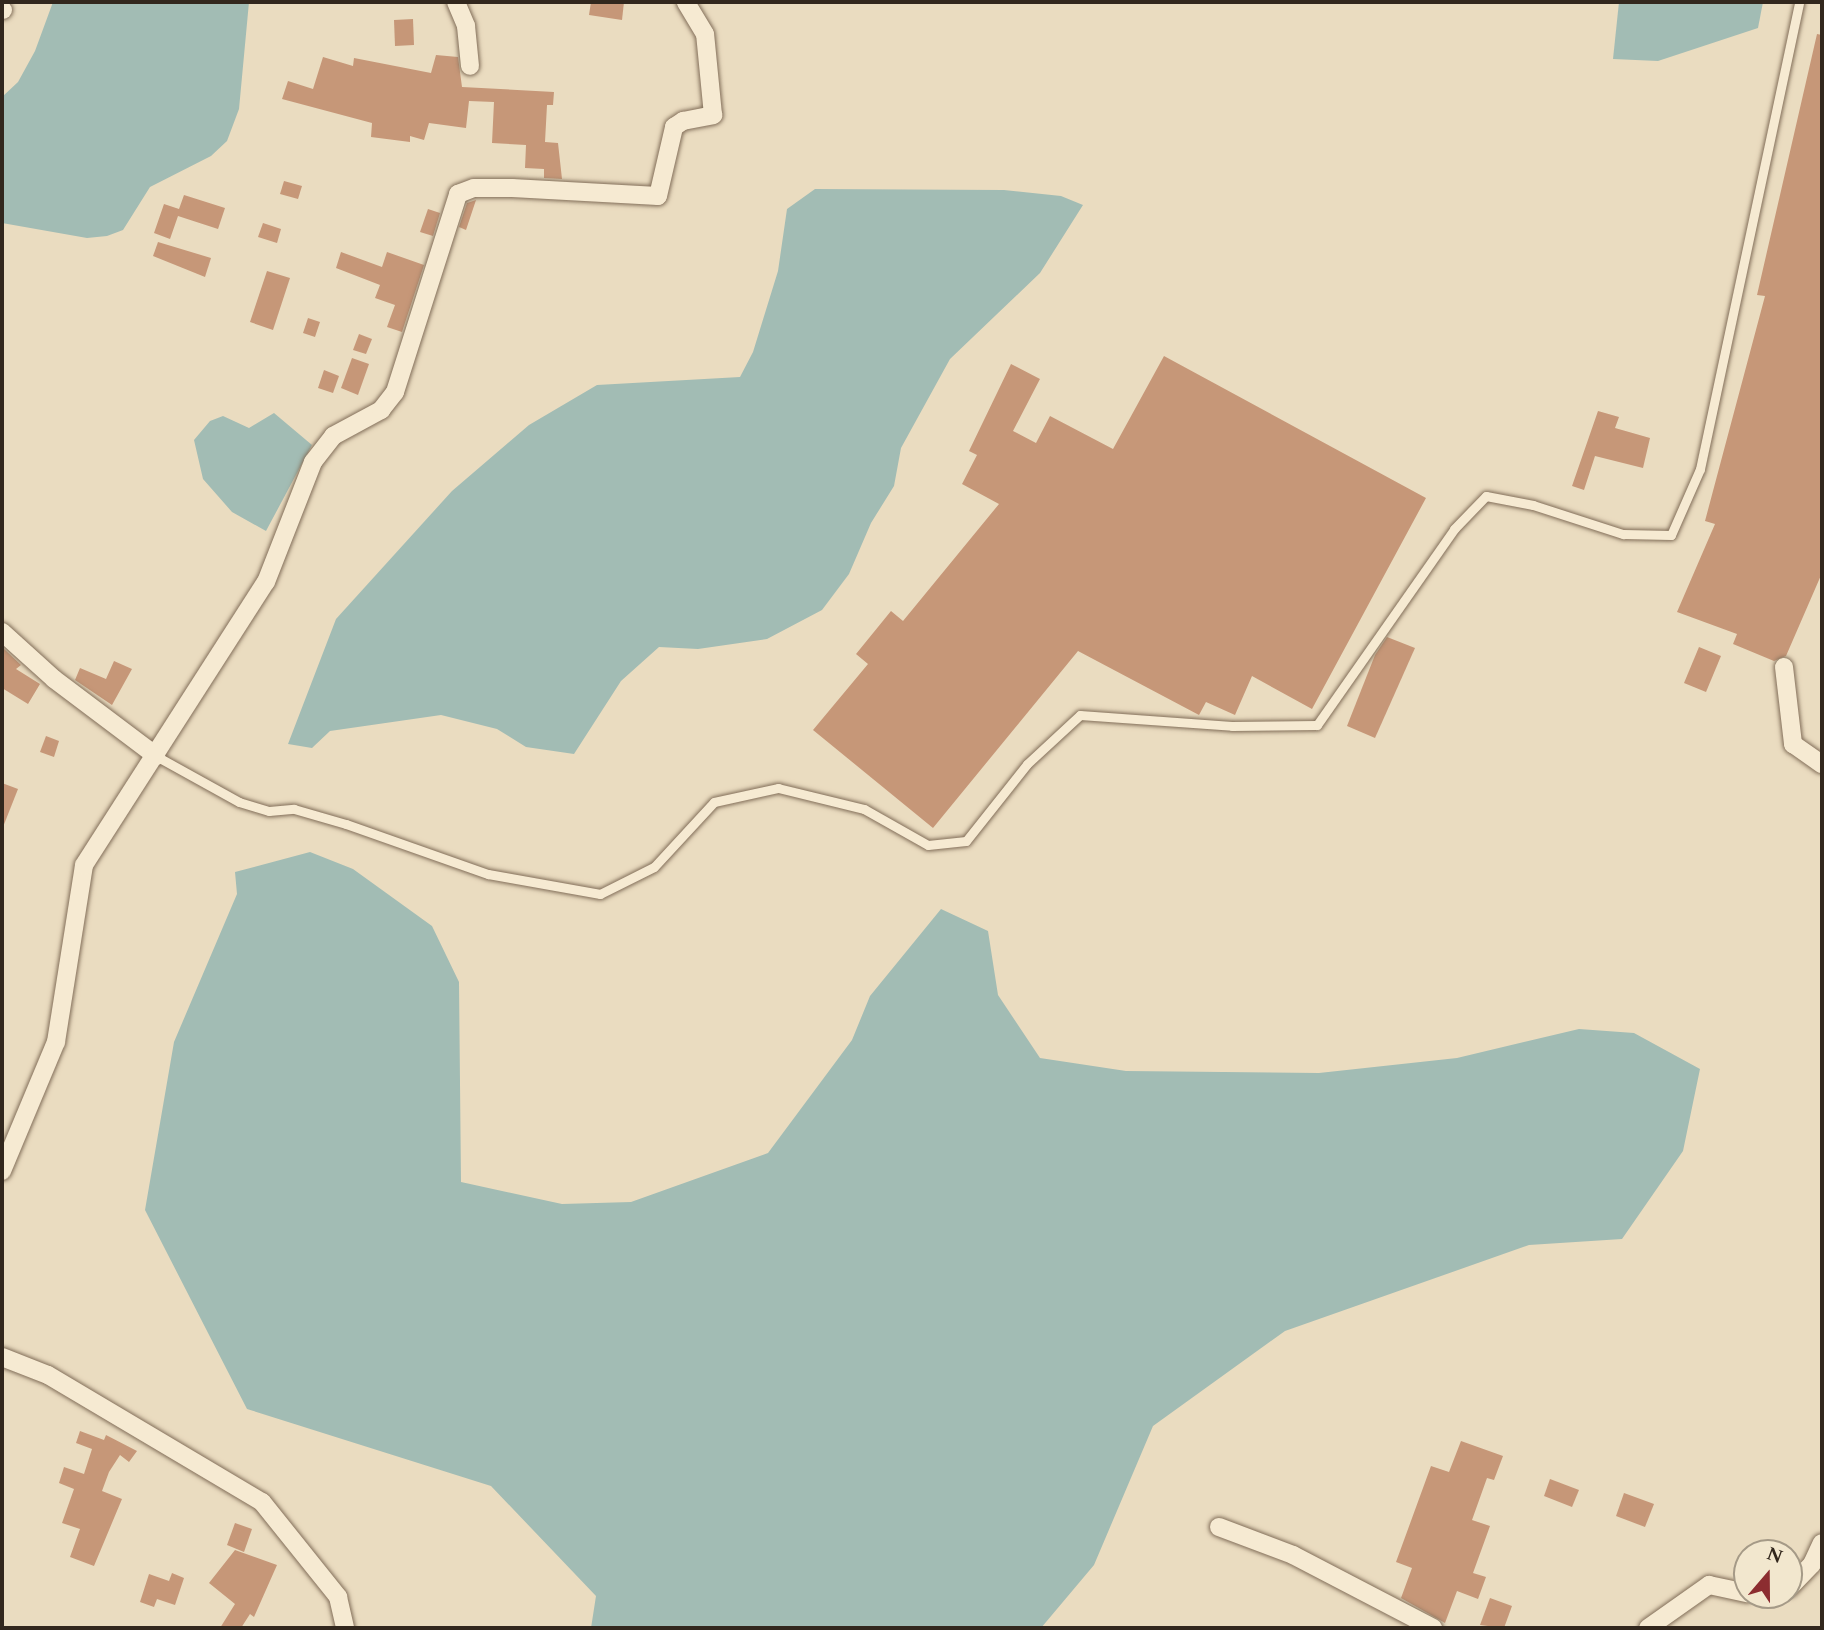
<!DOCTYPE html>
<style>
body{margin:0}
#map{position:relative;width:1824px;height:1630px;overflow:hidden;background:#eadcc0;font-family:Spectral,serif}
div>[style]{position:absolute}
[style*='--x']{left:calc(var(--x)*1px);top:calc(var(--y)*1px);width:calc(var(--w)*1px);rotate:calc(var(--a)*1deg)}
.water>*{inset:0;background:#a2bcb4}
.building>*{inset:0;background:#c69778}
.roads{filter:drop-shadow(0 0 2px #826e59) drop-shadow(0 0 2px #826e59)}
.lane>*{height:9px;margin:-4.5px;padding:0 4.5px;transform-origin:4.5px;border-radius:4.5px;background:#f6ead2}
.street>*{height:18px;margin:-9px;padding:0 9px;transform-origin:9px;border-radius:9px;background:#f6ead2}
span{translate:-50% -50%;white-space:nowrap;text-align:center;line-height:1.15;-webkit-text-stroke:7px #f2e7ce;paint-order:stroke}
.frame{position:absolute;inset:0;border:4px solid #32271d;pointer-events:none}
.north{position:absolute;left:1733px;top:1539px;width:70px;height:70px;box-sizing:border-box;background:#f2e7ce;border:2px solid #a59a87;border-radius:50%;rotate:20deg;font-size:19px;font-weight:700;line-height:28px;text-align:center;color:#32271d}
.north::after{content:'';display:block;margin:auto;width:24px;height:32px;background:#8c2d30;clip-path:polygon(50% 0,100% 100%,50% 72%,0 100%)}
</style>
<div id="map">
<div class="water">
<div style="clip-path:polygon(53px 2px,249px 2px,239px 109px,227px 141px,211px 156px,150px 187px,123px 230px,107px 236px,87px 238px,2px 223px,2px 97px,18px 82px,35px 51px)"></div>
<div style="clip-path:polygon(1619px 2px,1763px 2px,1758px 28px,1658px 61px,1613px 59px)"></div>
<div style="clip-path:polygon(815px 189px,1004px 190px,1061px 196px,1083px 205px,1040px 273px,950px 359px,901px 448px,894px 486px,871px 523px,849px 574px,822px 610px,767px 639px,698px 649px,659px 647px,621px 681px,574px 754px,526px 747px,497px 729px,441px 715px,330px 731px,312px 748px,288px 744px,336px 619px,452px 491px,529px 425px,597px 385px,740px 377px,753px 352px,778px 271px,787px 209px)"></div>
<div style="clip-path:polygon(274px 413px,312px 445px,266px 531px,232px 512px,203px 479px,194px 440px,210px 421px,223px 416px,249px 428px)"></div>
<div style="clip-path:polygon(310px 852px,353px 869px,432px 926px,459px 982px,461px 1182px,562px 1204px,631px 1202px,768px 1153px,852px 1040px,870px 996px,941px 909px,988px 931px,998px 995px,1040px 1058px,1126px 1071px,1319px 1073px,1457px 1058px,1579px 1029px,1634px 1033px,1700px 1069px,1683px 1151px,1622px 1239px,1529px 1245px,1285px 1331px,1153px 1426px,1094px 1565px,1041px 1628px,591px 1628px,596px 1596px,491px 1486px,247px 1409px,145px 1210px,174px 1042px,237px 894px,235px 872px)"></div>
</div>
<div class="building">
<div style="clip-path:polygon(591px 2px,624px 2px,622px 20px,589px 15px)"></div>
<div style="clip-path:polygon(413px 19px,414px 45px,395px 46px,394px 20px)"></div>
<div style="clip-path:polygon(1817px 34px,1822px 35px,1822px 573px,1786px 656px,1774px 661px,1733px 644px,1737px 634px,1677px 612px,1715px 524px,1705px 521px,1765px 296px,1757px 295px)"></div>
<div style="clip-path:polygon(436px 55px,458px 57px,462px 87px,554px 92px,553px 105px,547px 105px,545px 142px,558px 143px,562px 179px,544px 178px,544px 169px,525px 168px,526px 145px,492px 143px,494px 102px,469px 101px,466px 128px,429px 123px,424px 140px,410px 136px,410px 142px,371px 137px,372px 123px,282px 99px,288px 81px,313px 89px,323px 57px,353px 66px,354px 58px,431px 73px)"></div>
<div style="clip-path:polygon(284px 181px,302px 186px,298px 199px,280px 194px)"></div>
<div style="clip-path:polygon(184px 195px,225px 208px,218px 229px,178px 216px,170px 239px,154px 233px,164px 204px,179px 209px)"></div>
<div style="clip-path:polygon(476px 200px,466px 230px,459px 227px,467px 203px)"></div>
<div style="clip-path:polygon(428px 209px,440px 213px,433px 236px,420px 232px)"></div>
<div style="clip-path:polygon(263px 223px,281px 229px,277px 243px,258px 237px)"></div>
<div style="clip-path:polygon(158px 242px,211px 258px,205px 277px,153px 256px)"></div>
<div style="clip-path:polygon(341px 252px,382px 267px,387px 252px,424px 265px,402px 332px,387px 327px,395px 305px,375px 298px,380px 285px,336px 268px)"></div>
<div style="clip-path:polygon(267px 271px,290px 278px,273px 330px,250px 322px)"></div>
<div style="clip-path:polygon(308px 318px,320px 322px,315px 337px,303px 333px)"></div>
<div style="clip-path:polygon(359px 334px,372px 339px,366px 354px,353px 350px)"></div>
<div style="clip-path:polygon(1164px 356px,1426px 498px,1312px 709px,1252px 676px,1235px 715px,1206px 702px,1199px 715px,1078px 651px,933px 828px,813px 730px,868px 664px,856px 654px,891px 611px,903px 621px,999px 504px,962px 484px,977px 455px,969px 451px,1011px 364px,1040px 379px,1013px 431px,1036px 443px,1050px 416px,1113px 449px)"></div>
<div style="clip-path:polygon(352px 358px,369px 364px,358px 395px,341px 388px)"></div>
<div style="clip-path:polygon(324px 370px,339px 376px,333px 393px,318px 388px)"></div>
<div style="clip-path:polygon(1598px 411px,1619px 417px,1615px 428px,1650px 438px,1643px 468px,1595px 456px,1584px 490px,1572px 486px)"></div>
<div style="clip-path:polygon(1387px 637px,1415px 648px,1375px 738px,1347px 726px,1375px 655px)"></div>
<div style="clip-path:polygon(2px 647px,21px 665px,16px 669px,40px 684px,28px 704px,2px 688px)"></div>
<div style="clip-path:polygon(1699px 647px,1721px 656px,1706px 692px,1684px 683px)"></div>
<div style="clip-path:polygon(114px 661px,132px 669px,112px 705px,75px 680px,80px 668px,106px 679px)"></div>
<div style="clip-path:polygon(46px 736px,59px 741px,54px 757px,40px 752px)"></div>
<div style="clip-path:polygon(2px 783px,18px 789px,3px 827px,2px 827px)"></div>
<div style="clip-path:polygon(80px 1431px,104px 1440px,106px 1435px,137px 1451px,129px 1462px,120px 1455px,109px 1472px,102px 1491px,122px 1499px,94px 1566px,70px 1557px,80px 1529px,62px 1523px,74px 1489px,59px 1483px,64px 1467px,84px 1474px,92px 1449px,76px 1443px)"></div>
<div style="clip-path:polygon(1461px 1441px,1503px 1456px,1494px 1480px,1487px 1478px,1472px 1520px,1490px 1526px,1473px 1573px,1486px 1577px,1478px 1599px,1457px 1591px,1445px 1623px,1401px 1598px,1412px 1568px,1396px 1562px,1431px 1466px,1449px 1472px)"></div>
<div style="clip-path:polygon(1550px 1479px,1579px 1490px,1572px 1507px,1544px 1496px)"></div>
<div style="clip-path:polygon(1624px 1493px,1654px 1504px,1645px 1527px,1616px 1516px)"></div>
<div style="clip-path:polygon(235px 1523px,252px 1529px,244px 1552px,227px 1545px)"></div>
<div style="clip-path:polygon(235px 1550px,277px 1565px,254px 1617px,250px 1614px,241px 1628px,220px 1628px,235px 1604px,209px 1583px)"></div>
<div style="clip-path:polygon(172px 1573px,184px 1578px,175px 1605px,157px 1599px,154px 1607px,140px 1602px,149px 1574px,169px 1581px)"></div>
<div style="clip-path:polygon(1490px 1598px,1512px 1606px,1504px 1628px,1480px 1625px)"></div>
</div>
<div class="roads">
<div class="lane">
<div style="--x:156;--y:756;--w:95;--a:29"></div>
<div style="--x:239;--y:802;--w:31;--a:17"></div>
<div style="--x:269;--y:811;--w:25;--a:-5"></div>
<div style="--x:294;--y:809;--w:54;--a:16.1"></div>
<div style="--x:346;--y:824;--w:151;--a:19.4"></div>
<div style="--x:488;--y:874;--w:114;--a:10.1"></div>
<div style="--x:600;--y:894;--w:60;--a:-26.6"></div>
<div style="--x:654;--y:867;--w:88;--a:-47.3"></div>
<div style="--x:714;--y:802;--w:66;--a:-12.3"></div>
<div style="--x:778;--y:788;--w:89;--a:13.7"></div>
<div style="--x:864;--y:809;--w:73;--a:29.4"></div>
<div style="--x:928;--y:845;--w:38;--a:-6"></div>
<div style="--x:966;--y:841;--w:98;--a:-51.6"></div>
<div style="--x:1027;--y:764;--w:72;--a:-42.8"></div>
<div style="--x:1080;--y:715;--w:152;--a:4.1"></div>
<div style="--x:1232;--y:726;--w:85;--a:-0.7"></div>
<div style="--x:1317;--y:725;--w:239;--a:-55"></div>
<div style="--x:1454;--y:529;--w:46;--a:-45.9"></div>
<div style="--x:1486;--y:496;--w:48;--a:10.8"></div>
<div style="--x:1533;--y:505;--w:95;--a:17.9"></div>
<div style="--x:1623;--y:534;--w:48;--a:1.2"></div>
<div style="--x:1671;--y:535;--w:72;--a:-66.3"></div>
<div style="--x:1700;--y:469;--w:477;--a:-78"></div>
</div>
<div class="street">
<div style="--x:456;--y:2;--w:26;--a:67"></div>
<div style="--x:466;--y:26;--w:40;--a:84.3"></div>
<div style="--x:2;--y:10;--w:1;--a:0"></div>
<div style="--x:2;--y:632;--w:70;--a:42.1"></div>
<div style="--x:54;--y:679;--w:128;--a:37"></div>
<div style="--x:1784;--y:667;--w:78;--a:83.3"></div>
<div style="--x:1793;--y:744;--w:35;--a:35"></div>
<div style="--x:2;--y:1171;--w:140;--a:-67.3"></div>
<div style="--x:56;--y:1042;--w:179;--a:-81"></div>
<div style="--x:84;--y:865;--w:336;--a:-57.3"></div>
<div style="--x:266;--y:582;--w:129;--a:-68.6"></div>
<div style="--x:313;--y:462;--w:33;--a:-52"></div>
<div style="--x:333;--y:436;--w:55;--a:-28.4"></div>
<div style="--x:381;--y:410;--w:23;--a:-52"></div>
<div style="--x:395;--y:392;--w:208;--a:-72.3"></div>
<div style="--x:458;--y:194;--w:17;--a:-21"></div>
<div style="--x:474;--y:188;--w:38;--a:0"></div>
<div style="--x:512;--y:188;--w:146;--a:3.1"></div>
<div style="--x:658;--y:196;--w:71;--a:-76.9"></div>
<div style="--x:674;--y:127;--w:11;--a:-34"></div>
<div style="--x:683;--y:121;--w:31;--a:-11"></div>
<div style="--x:713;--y:115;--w:81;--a:-95.6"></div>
<div style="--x:705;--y:34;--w:37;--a:-121"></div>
<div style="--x:2;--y:1357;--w:49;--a:21.4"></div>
<div style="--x:48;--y:1375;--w:249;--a:30.7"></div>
<div style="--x:262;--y:1502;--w:122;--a:51.3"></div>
<div style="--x:338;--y:1597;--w:32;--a:77"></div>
<div style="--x:1219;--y:1527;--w:79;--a:20.7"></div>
<div style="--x:1293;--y:1555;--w:158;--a:27.5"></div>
<div style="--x:1789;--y:1588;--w:33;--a:-46"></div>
<div style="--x:1812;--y:1564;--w:23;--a:-65"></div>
<div style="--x:1648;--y:1628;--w:75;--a:-35.2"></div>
<div style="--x:1709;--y:1585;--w:39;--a:12"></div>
</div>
</div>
<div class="frame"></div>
<div class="north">N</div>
</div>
